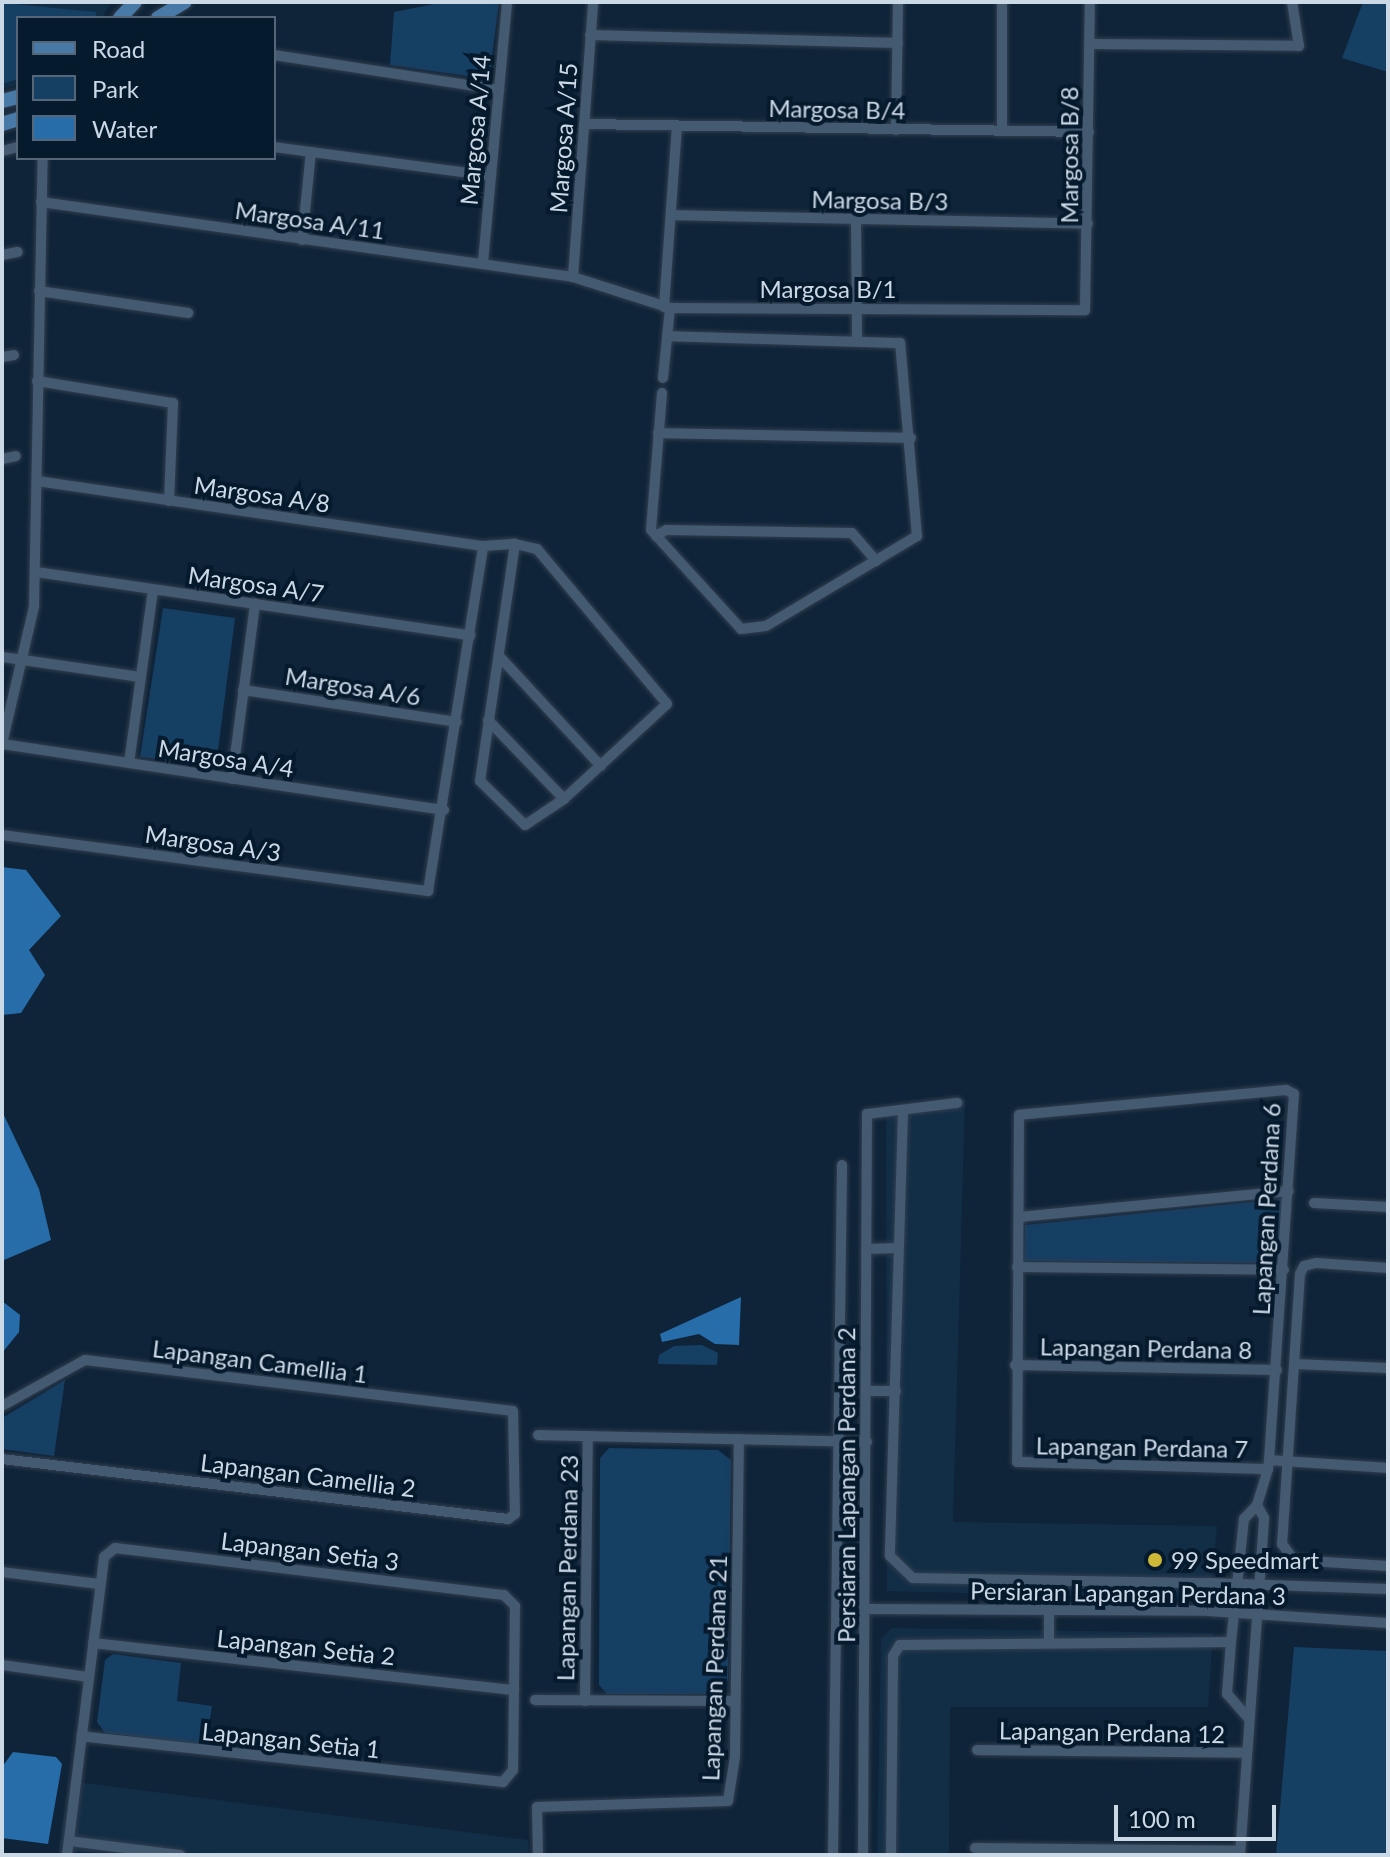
<!DOCTYPE html>
<style>
body{margin:0}
#map{position:relative;width:1390px;height:1857px;overflow:hidden;background:#0f2438;font-family:Lato,sans-serif}
div>[style]{position:absolute}
[style*='--x']{left:calc(var(--x)*1px);top:calc(var(--y)*1px);width:calc(var(--w)*1px);rotate:calc(var(--a)*1deg)}
.built>*{inset:0;background:#122e46}
.green>*{inset:0;background:#163f64}
.water>*{inset:0;background:#276daa}
.roads{filter:drop-shadow(0 0 2px #313e4e) drop-shadow(0 0 2px #313e4e)}
.minor>*{height:10px;margin:-5px;padding:0 5px;transform-origin:5px;border-radius:5px;background:#435a71}
.major>*{height:14px;margin:-7px;padding:0 7px;transform-origin:7px;border-radius:7px;background:#4879a7}
.dots>*{width:22px;height:22px;translate:-50% -50%;box-sizing:border-box;border:4px solid #051a2d;border-radius:50%}
span{translate:-50% -50%;white-space:nowrap;text-align:center;line-height:1.15;-webkit-text-stroke:8px #051a2d;paint-order:stroke}
.street-label{font-size:24px;color:#cbd8e6}
.poi-label{font-size:24px;color:#cbd8e6}
.left{translate:0 -50%;text-align:left}
.frame{position:absolute;inset:0;border:4px solid #cbd8e6;pointer-events:none}
.legend{position:absolute;left:16px;top:16px;width:260px;height:144px;box-sizing:border-box;background:#051a2d;border:2px solid #546677;margin:0;padding:10px 14px;list-style:none;font-size:24px;color:#cbd8e6}
.legend li{display:flex;align-items:center;gap:16px;height:40px}
.legend b{width:40px;border:2px solid #546677}
.scale{position:absolute;left:1114px;top:1805px;width:162px;height:36px;box-sizing:border-box;border:4px solid #cbd8e6;border-top:0;padding-left:10px;font-size:24px;line-height:28px;white-space:nowrap;color:#cbd8e6;-webkit-text-stroke:6px #051a2d;paint-order:stroke}
</style>
<div id="map">
<div class="built">
<div style="clip-path:polygon(2px 2px,111px 2px,102px 18px,18px 18px,18px 85px,2px 89px)"></div>
<div style="clip-path:polygon(965px 1099px,953px 1522px,1217px 1526px,1210px 1599px,887px 1591px,886px 1107px)"></div>
<div style="clip-path:polygon(892px 1628px,1213px 1633px,1208px 1707px,950px 1707px,949px 1855px,877px 1855px,881px 1638px)"></div>
<div style="clip-path:polygon(69px 1781px,528px 1840px,529px 1855px,59px 1852px)"></div>
</div>
<div class="green">
<div style="clip-path:polygon(444px 2px,499px 2px,489px 79px,390px 65px,394px 12px)"></div>
<div style="clip-path:polygon(1363px 2px,1388px 2px,1388px 72px,1342px 58px)"></div>
<div style="clip-path:polygon(2px 3px,96px 12px,96px 18px,18px 18px,18px 79px,2px 84px)"></div>
<div style="clip-path:polygon(163px 608px,235px 618px,216px 766px,140px 757px)"></div>
<div style="clip-path:polygon(1282px 1199px,1276px 1263px,1024px 1261px,1025px 1225px)"></div>
<div style="clip-path:polygon(702px 1345px,718px 1353px,717px 1365px,658px 1364px,659px 1355px,674px 1346px)"></div>
<div style="clip-path:polygon(65px 1380px,54px 1456px,2px 1449px,2px 1418px)"></div>
<div style="clip-path:polygon(609px 1448px,718px 1450px,731px 1460px,728px 1680px,719px 1694px,607px 1694px,599px 1685px,600px 1458px)"></div>
<div style="clip-path:polygon(1294px 1647px,1388px 1651px,1388px 1855px,1276px 1855px)"></div>
<div style="clip-path:polygon(113px 1654px,181px 1663px,177px 1701px,212px 1706px,206px 1745px,105px 1733px,97px 1722px,105px 1660px)"></div>
</div>
<div class="water">
<div style="clip-path:polygon(2px 867px,26px 870px,61px 916px,29px 950px,45px 975px,21px 1013px,2px 1015px)"></div>
<div style="clip-path:polygon(2px 1111px,39px 1189px,51px 1240px,4px 1260px)"></div>
<div style="clip-path:polygon(741px 1297px,739px 1345px,715px 1344px,699px 1334px,662px 1342px,660px 1334px)"></div>
<div style="clip-path:polygon(2px 1301px,20px 1315px,19px 1332px,2px 1353px)"></div>
<div style="clip-path:polygon(13px 1752px,56px 1757px,62px 1764px,48px 1844px,2px 1838px,2px 1767px)"></div>
</div>
<div class="roads">
<div class="minor">
<div style="--x:1002;--y:2;--w:128;--a:90"></div>
<div style="--x:590;--y:35;--w:308;--a:1.5"></div>
<div style="--x:1090;--y:44;--w:209;--a:0.5"></div>
<div style="--x:1299;--y:46;--w:45;--a:-99"></div>
<div style="--x:274;--y:55;--w:228;--a:8.8"></div>
<div style="--x:584;--y:124;--w:505;--a:0.91"></div>
<div style="--x:896;--y:130;--w:128;--a:-89.1"></div>
<div style="--x:274;--y:147;--w:219;--a:7.6"></div>
<div style="--x:2;--y:151;--w:16;--a:-14"></div>
<div style="--x:41;--y:202;--w:537;--a:8.02"></div>
<div style="--x:573;--y:277;--w:102;--a:17.7"></div>
<div style="--x:670;--y:308;--w:415;--a:0.3"></div>
<div style="--x:1085;--y:310;--w:308;--a:-89.1"></div>
<div style="--x:671;--y:215;--w:417;--a:1.2"></div>
<div style="--x:856;--y:220;--w:121;--a:89.5"></div>
<div style="--x:302;--y:240;--w:88;--a:-84.2"></div>
<div style="--x:2;--y:255;--w:16;--a:-11"></div>
<div style="--x:483;--y:262;--w:261;--a:-84.7"></div>
<div style="--x:573;--y:277;--w:276;--a:-85.8"></div>
<div style="--x:39;--y:291;--w:151;--a:8.4"></div>
<div style="--x:664;--y:307;--w:180;--a:-85.9"></div>
<div style="--x:2;--y:357;--w:12;--a:-9"></div>
<div style="--x:663;--y:378;--w:70;--a:-84.3"></div>
<div style="--x:37;--y:381;--w:138;--a:9.2"></div>
<div style="--x:173;--y:403;--w:98;--a:92.3"></div>
<div style="--x:662;--y:393;--w:137;--a:94.6"></div>
<div style="--x:651;--y:530;--w:134;--a:47.7"></div>
<div style="--x:741;--y:629;--w:25;--a:-7"></div>
<div style="--x:766;--y:626;--w:176;--a:-30.8"></div>
<div style="--x:917;--y:536;--w:194;--a:-95"></div>
<div style="--x:900;--y:343;--w:233;--a:-178.3"></div>
<div style="--x:658;--y:433;--w:253;--a:1.1"></div>
<div style="--x:2;--y:459;--w:14;--a:-12"></div>
<div style="--x:37;--y:481;--w:451;--a:8.3"></div>
<div style="--x:483;--y:546;--w:32;--a:-4"></div>
<div style="--x:515;--y:544;--w:23;--a:13"></div>
<div style="--x:537;--y:549;--w:202;--a:50"></div>
<div style="--x:667;--y:704;--w:140;--a:137.3"></div>
<div style="--x:564;--y:799;--w:47;--a:146.3"></div>
<div style="--x:525;--y:825;--w:63;--a:-135.6"></div>
<div style="--x:480;--y:781;--w:240;--a:-81.6"></div>
<div style="--x:656;--y:536;--w:12;--a:-31"></div>
<div style="--x:666;--y:530;--w:186;--a:0.9"></div>
<div style="--x:852;--y:533;--w:37;--a:49"></div>
<div style="--x:36;--y:572;--w:439;--a:8.3"></div>
<div style="--x:499;--y:656;--w:150;--a:47.2"></div>
<div style="--x:2;--y:657;--w:140;--a:8.2"></div>
<div style="--x:243;--y:690;--w:216;--a:8.5"></div>
<div style="--x:488;--y:720;--w:110;--a:46.1"></div>
<div style="--x:2;--y:744;--w:141;--a:-76.9"></div>
<div style="--x:34;--y:607;--w:449;--a:-88.9"></div>
<div style="--x:2;--y:744;--w:447;--a:8.5"></div>
<div style="--x:129;--y:763;--w:175;--a:-82.1"></div>
<div style="--x:232;--y:779;--w:177;--a:-82.5"></div>
<div style="--x:2;--y:835;--w:430;--a:7.5"></div>
<div style="--x:428;--y:891;--w:349;--a:-80.9"></div>
<div style="--x:903;--y:1111;--w:445;--a:91.7"></div>
<div style="--x:890;--y:1556;--w:32;--a:44"></div>
<div style="--x:913;--y:1578;--w:296;--a:1"></div>
<div style="--x:1209;--y:1583;--w:28;--a:92"></div>
<div style="--x:1314;--y:1203;--w:74;--a:3.1"></div>
<div style="--x:1019;--y:1217;--w:271;--a:-5.5"></div>
<div style="--x:867;--y:1249;--w:31;--a:-2"></div>
<div style="--x:1017;--y:1267;--w:267;--a:0.6"></div>
<div style="--x:1388;--y:1268;--w:72;--a:-176"></div>
<div style="--x:1316;--y:1263;--w:12;--a:166"></div>
<div style="--x:1304;--y:1266;--w:9;--a:117"></div>
<div style="--x:1300;--y:1274;--w:271;--a:93.8"></div>
<div style="--x:1282;--y:1544;--w:20;--a:53"></div>
<div style="--x:1294;--y:1560;--w:94;--a:3.7"></div>
<div style="--x:1295;--y:1364;--w:93;--a:2.5"></div>
<div style="--x:1015;--y:1365;--w:262;--a:1.1"></div>
<div style="--x:867;--y:1391;--w:29;--a:0"></div>
<div style="--x:2;--y:1406;--w:95;--a:-29"></div>
<div style="--x:85;--y:1360;--w:431;--a:6.8"></div>
<div style="--x:513;--y:1411;--w:103;--a:88.9"></div>
<div style="--x:515;--y:1514;--w:9;--a:144"></div>
<div style="--x:508;--y:1519;--w:510;--a:-173.24"></div>
<div style="--x:538;--y:1435;--w:329;--a:1.2"></div>
<div style="--x:1269;--y:1460;--w:119;--a:3.8"></div>
<div style="--x:2;--y:1572;--w:99;--a:7"></div>
<div style="--x:1049;--y:1581;--w:59;--a:90"></div>
<div style="--x:1209;--y:1583;--w:179;--a:1.9"></div>
<div style="--x:867;--y:1609;--w:341;--a:0.3"></div>
<div style="--x:1208;--y:1611;--w:180;--a:3.8"></div>
<div style="--x:93;--y:1643;--w:424;--a:6.4"></div>
<div style="--x:2;--y:1665;--w:88;--a:7.9"></div>
<div style="--x:535;--y:1700;--w:200;--a:0.3"></div>
<div style="--x:585;--y:1701;--w:265;--a:-89.4"></div>
<div style="--x:1249;--y:1719;--w:33;--a:-131"></div>
<div style="--x:1227;--y:1694;--w:52;--a:-85.6"></div>
<div style="--x:1231;--y:1642;--w:124;--a:-84"></div>
<div style="--x:1244;--y:1519;--w:19;--a:-47"></div>
<div style="--x:1257;--y:1505;--w:38;--a:-73"></div>
<div style="--x:1268;--y:1469;--w:9;--a:-84"></div>
<div style="--x:1269;--y:1460;--w:367;--a:-86.1"></div>
<div style="--x:1294;--y:1094;--w:9;--a:-153"></div>
<div style="--x:1286;--y:1090;--w:268;--a:174.7"></div>
<div style="--x:1019;--y:1115;--w:347;--a:90.3"></div>
<div style="--x:1017;--y:1462;--w:251;--a:1.6"></div>
<div style="--x:977;--y:1750;--w:269;--a:0.6"></div>
<div style="--x:69;--y:1841;--w:112;--a:7.2"></div>
<div style="--x:975;--y:1848;--w:265;--a:0.6"></div>
<div style="--x:67;--y:1855;--w:300;--a:-82.9"></div>
<div style="--x:104;--y:1557;--w:14;--a:-39"></div>
<div style="--x:115;--y:1548;--w:392;--a:6.9"></div>
<div style="--x:504;--y:1595;--w:16;--a:45"></div>
<div style="--x:515;--y:1606;--w:164;--a:90.7"></div>
<div style="--x:513;--y:1770;--w:16;--a:130"></div>
<div style="--x:503;--y:1782;--w:424;--a:-173.8"></div>
<div style="--x:538;--y:1855;--w:48;--a:-91.2"></div>
<div style="--x:537;--y:1807;--w:191;--a:-1.8"></div>
<div style="--x:728;--y:1801;--w:45;--a:-81"></div>
<div style="--x:735;--y:1757;--w:318;--a:-89.3"></div>
<div style="--x:833;--y:1855;--w:690;--a:-89.25"></div>
<div style="--x:863;--y:1855;--w:741;--a:-89.69"></div>
<div style="--x:867;--y:1114;--w:91;--a:-7"></div>
<div style="--x:891;--y:1855;--w:199;--a:-89.4"></div>
<div style="--x:893;--y:1656;--w:13;--a:-58"></div>
<div style="--x:900;--y:1645;--w:331;--a:-0.5"></div>
<div style="--x:1240;--y:1855;--w:338;--a:-85.9"></div>
<div style="--x:1264;--y:1518;--w:15;--a:-118"></div>
</div>
<div class="major">
<div style="--x:120;--y:18;--w:22;--a:-47"></div>
<div style="--x:158;--y:18;--w:31;--a:-31"></div>
<div style="--x:2;--y:101;--w:16;--a:-14"></div>
<div style="--x:2;--y:124;--w:17;--a:-17"></div>
</div>
</div>
<div class="dots">
<div style="left:1155px;top:1560px;background:#d0b837"></div>
</div>
<div class="street-label">
<span style="left:837px;top:109px;rotate:1deg">Margosa B/4</span>
<span style="left:475px;top:130px;rotate:-85deg">Margosa A/14</span>
<span style="left:563px;top:138px;rotate:-86deg">Margosa A/15</span>
<span style="left:1069px;top:155px;rotate:-90deg">Margosa B/8</span>
<span style="left:880px;top:200px;rotate:1deg">Margosa B/3</span>
<span style="left:310px;top:220px;rotate:8deg">Margosa A/11</span>
<span style="left:828px;top:289px">Margosa B/1</span>
<span style="left:262px;top:494px;rotate:8deg">Margosa A/8</span>
<span style="left:256px;top:584px;rotate:8deg">Margosa A/7</span>
<span style="left:353px;top:686px;rotate:9deg">Margosa A/6</span>
<span style="left:226px;top:758px;rotate:9deg">Margosa A/4</span>
<span style="left:213px;top:843px;rotate:8deg">Margosa A/3</span>
<span style="left:1266px;top:1209px;rotate:-87deg">Lapangan Perdana 6</span>
<span style="left:1146px;top:1348px;rotate:1deg">Lapangan Perdana 8</span>
<span style="left:260px;top:1361px;rotate:7deg">Lapangan Camellia 1</span>
<span style="left:1142px;top:1447px;rotate:1deg">Lapangan Perdana 7</span>
<span style="left:308px;top:1475px;rotate:7deg">Lapangan Camellia 2</span>
<span style="left:846px;top:1485px;rotate:-90deg">Persiaran Lapangan Perdana 2</span>
<span style="left:310px;top:1551px;rotate:7deg">Lapangan Setia 3</span>
<span style="left:567px;top:1568px;rotate:-89deg">Lapangan Perdana 23</span>
<span style="left:1128px;top:1593px;rotate:1deg">Persiaran Lapangan Perdana 3</span>
<span style="left:306px;top:1647px;rotate:6deg">Lapangan Setia 2</span>
<span style="left:714px;top:1668px;rotate:-88deg">Lapangan Perdana 21</span>
<span style="left:1112px;top:1732px;rotate:1deg">Lapangan Perdana 12</span>
<span style="left:291px;top:1740px;rotate:6deg">Lapangan Setia 1</span>
</div>
<div class="poi-label">
<span class="left" style="left:1171px;top:1560px">99 Speedmart</span>
</div>
<div class="frame"></div>
<ul class="legend">
<li><b style="height:10px;background:#4879a7"></b>Road</li>
<li><b style="height:22px;background:#163f64"></b>Park</li>
<li><b style="height:22px;background:#276daa"></b>Water</li>
</ul>
<div class="scale">100 m</div>
</div>
